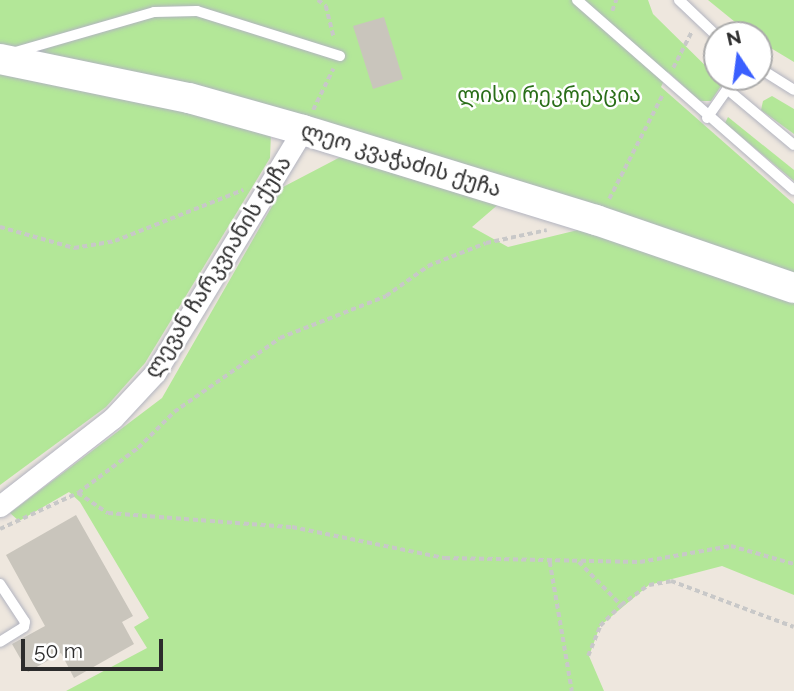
<!DOCTYPE html>
<meta charset="utf-8">
<style>
body{margin:0}
#map{position:relative;width:794px;height:691px;overflow:hidden;background:#eee7de;font-family:Raleway,"Noto Sans Georgian",sans-serif}
div>[style]{position:absolute}
[style*='--x']{left:calc(var(--x)*1px);top:calc(var(--y)*1px);width:calc(var(--w)*1px);rotate:calc(var(--a)*1deg)}
.green>*{inset:0;background:#b3e798}
.building>*{inset:0;background:#c9c5bc}
.path>*{height:3.5px;margin-top:-1.75px;transform-origin:0;background:repeating-linear-gradient(90deg,#c8c8c8 0 5px,transparent 0 8.5px)}
.roads{filter:drop-shadow(0 0 2px #b2b4c0) drop-shadow(0 0 2px #b2b4c0)}
.lane>*{height:10px;margin:-5px;padding:0 5px;transform-origin:5px;border-radius:5px;background:#fff}
.street>*{height:21px;margin:-10.5px;padding:0 10.5px;transform-origin:10.5px;border-radius:10.5px;background:#fff}
.secondary>*{height:30px;margin:-15px;padding:0 15px;transform-origin:15px;border-radius:15px;background:#fff}
span{translate:-50% -50%;white-space:nowrap;text-align:center;line-height:1.15;-webkit-text-stroke:5px #fff;paint-order:stroke}
.park-label{font-size:21px;color:#296e18}
.street-label{font-size:21px;color:#2c2c2c}
.north{position:absolute;left:703px;top:21px;width:70px;height:70px;box-sizing:border-box;background:#fff;border:2px solid #ababab;border-radius:50%;rotate:347deg;font-size:19px;font-weight:700;line-height:28px;text-align:center;color:#2c2c2c}
.north::after{content:'';display:block;margin:auto;width:24px;height:32px;background:#3a5fff;clip-path:polygon(50% 0,100% 100%,50% 72%,0 100%)}
.scale{position:absolute;left:21px;top:639px;width:142px;height:32px;box-sizing:border-box;border:4px solid #2c2c2c;border-top:0;padding-left:9px;font-size:21px;line-height:24px;white-space:nowrap;color:#2c2c2c;-webkit-text-stroke:5px #fff;paint-order:stroke}
</style>
<div id="map">
<div class="green">
<div style="clip-path:polygon(0 0,648px 0,653px 14px,723px 83px,711px 101px,700px 101px,668px 72px,661px 87px,794px 204px,794px 279px,193px 88px,0 44px)"></div>
<div style="clip-path:polygon(708px 0,794px 0,794px 62px,759px 41px,759px 35px,751px 35px)"></div>
<div style="clip-path:polygon(0 72px,186px 108px,271px 132px,270px 158px,145px 363px,106px 407px,0 485px)"></div>
<div style="clip-path:polygon(772px 96px,794px 109px,794px 134px,761px 110px,763px 101px)"></div>
<div style="clip-path:polygon(728px 117px,794px 170px,794px 181px,725px 123px)"></div>
<div style="clip-path:polygon(350px 152px,501px 202px,472px 227px,508px 247px,582px 229px,794px 303px,794px 595px,722px 566px,649px 585px,600px 626px,589px 656px,604px 691px,66px 691px,147px 648px,134px 627px,149px 618px,80px 502px,69px 492px,19px 521px,10px 513px,162px 398px,283px 187px)"></div>
</div>
<div class="building">
<div style="clip-path:polygon(384px 17px,403px 79px,373px 89px,353px 26px)"></div>
<div style="clip-path:polygon(76px 515px,133px 616px,122px 622px,134px 644px,74px 678px,61px 653px,28px 672px,12px 644px,45px 626px,6px 555px)"></div>
</div>
<div class="path">
<div style="--x:318;--y:0;--w:10;--a:37"></div>
<div style="--x:326;--y:6;--w:34;--a:76"></div>
<div style="--x:612;--y:11;--w:12;--a:-70"></div>
<div style="--x:673;--y:68;--w:42;--a:-62.8"></div>
<div style="--x:313;--y:110;--w:46;--a:-64"></div>
<div style="--x:609;--y:199;--w:118;--a:-62.8"></div>
<div style="--x:0;--y:227;--w:77;--a:15.8"></div>
<div style="--x:74;--y:248;--w:42;--a:-9.7"></div>
<div style="--x:115;--y:241;--w:138;--a:-21.7"></div>
<div style="--x:78;--y:493;--w:36;--a:34"></div>
<div style="--x:108;--y:513;--w:185;--a:4.4"></div>
<div style="--x:292;--y:527;--w:156;--a:11.5"></div>
<div style="--x:445;--y:558;--w:195;--a:1.2"></div>
<div style="--x:640;--y:562;--w:92;--a:-10"></div>
<div style="--x:731;--y:546;--w:66;--a:15.9"></div>
<div style="--x:0;--y:529;--w:86;--a:-24.8"></div>
<div style="--x:78;--y:493;--w:75;--a:-36.9"></div>
<div style="--x:138;--y:448;--w:51;--a:-45"></div>
<div style="--x:174;--y:412;--w:129;--a:-34.9"></div>
<div style="--x:280;--y:338;--w:114;--a:-21.6"></div>
<div style="--x:386;--y:296;--w:52;--a:-35.5"></div>
<div style="--x:428;--y:266;--w:62;--a:-21.6"></div>
<div style="--x:486;--y:243;--w:62;--a:-12"></div>
<div style="--x:550;--y:562;--w:131;--a:80.3"></div>
<div style="--x:579;--y:562;--w:60;--a:45.7"></div>
<div style="--x:588;--y:656;--w:32;--a:-68"></div>
<div style="--x:600;--y:626;--w:30;--a:-45"></div>
<div style="--x:621;--y:605;--w:34;--a:-36"></div>
<div style="--x:649;--y:585;--w:22;--a:-10"></div>
<div style="--x:671;--y:581;--w:131;--a:20.5"></div>
</div>
<div class="roads">
<div class="lane">
<div style="--x:577;--y:0;--w:288;--a:41.2"></div>
<div style="--x:679;--y:0;--w:52;--a:43.5"></div>
<div style="--x:12;--y:53;--w:148;--a:-16.1"></div>
<div style="--x:154;--y:12;--w:43;--a:-1.3"></div>
<div style="--x:197;--y:11;--w:150;--a:17.5"></div>
<div style="--x:759;--y:68;--w:41;--a:32.2"></div>
<div style="--x:736;--y:77;--w:15;--a:127"></div>
<div style="--x:727;--y:89;--w:87;--a:39.9"></div>
<div style="--x:707;--y:118;--w:35;--a:-55"></div>
<div style="--x:0;--y:584;--w:45;--a:56.7"></div>
<div style="--x:25;--y:622;--w:5;--a:101"></div>
<div style="--x:24;--y:627;--w:28;--a:148"></div>
</div>
<div class="street">
<div style="--x:0;--y:506;--w:143;--a:-37.9"></div>
<div style="--x:113;--y:418;--w:62;--a:-47"></div>
<div style="--x:155;--y:373;--w:285;--a:-58.7"></div>
</div>
<div class="secondary">
<div style="--x:0;--y:59;--w:193;--a:11.7"></div>
<div style="--x:189;--y:98;--w:118;--a:15.7"></div>
<div style="--x:303;--y:130;--w:307;--a:17.1"></div>
<div style="--x:596;--y:220;--w:209;--a:19"></div>
</div>
</div>
<div class="park-label">
<span style="left:549px;top:95px">ლისი რეკრეაცია</span>
</div>
<div class="street-label">
<span style="left:401px;top:160px;rotate:17deg">ლეო კვაჭაძის ქუჩა</span>
<span style="left:218px;top:267px;rotate:-58deg">ლევან ჩარკვიანის ქუჩა</span>
</div>
<div class="north">N</div>
<div class="scale">50 m</div>
</div>
